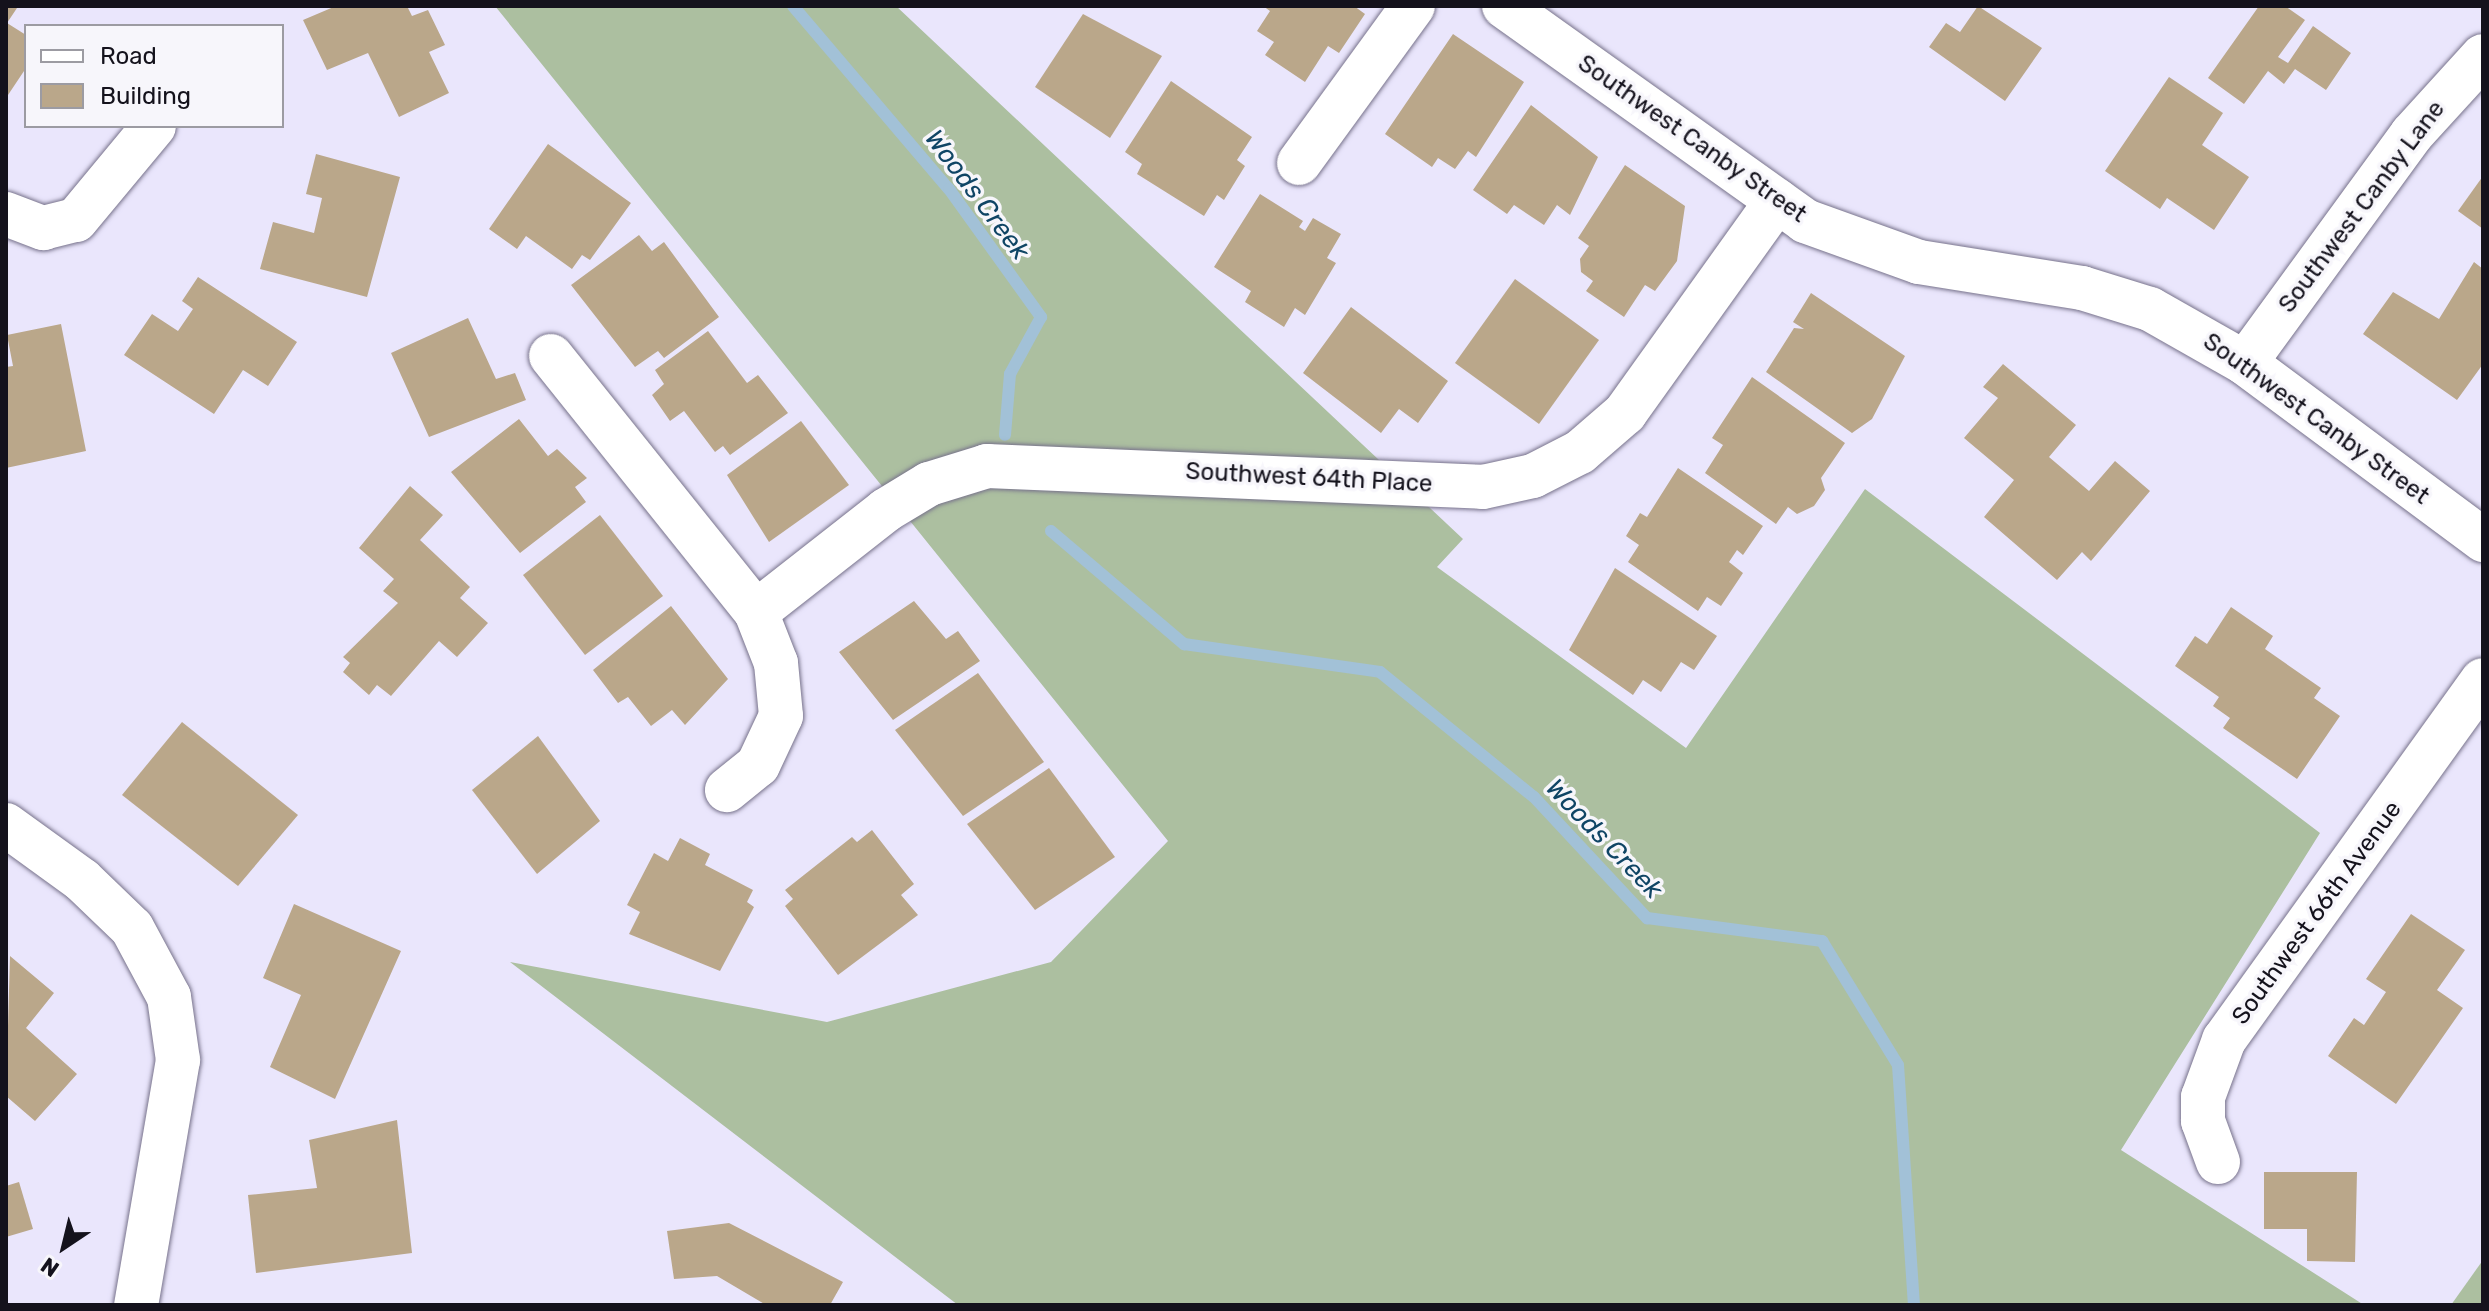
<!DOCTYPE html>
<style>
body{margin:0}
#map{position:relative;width:2489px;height:1311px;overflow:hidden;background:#eae6fc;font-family:Rubik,sans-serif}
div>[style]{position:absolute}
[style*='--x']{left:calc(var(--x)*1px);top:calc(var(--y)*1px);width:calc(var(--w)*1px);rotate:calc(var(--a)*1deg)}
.forest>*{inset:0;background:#acbfa0}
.stream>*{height:12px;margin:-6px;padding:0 6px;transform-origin:6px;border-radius:6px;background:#a2c1d7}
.building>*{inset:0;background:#baa78a}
.roads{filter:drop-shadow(0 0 2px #77728b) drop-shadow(0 0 2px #77728b)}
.minor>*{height:44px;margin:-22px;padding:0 22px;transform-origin:22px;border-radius:22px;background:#fff}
span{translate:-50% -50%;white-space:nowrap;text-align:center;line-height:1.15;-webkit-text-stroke:7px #f7f6fb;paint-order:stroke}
.street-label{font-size:24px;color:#14121c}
.water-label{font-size:26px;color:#0f4565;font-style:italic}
.frame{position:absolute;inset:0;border:8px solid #14121c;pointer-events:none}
.legend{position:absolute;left:24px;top:24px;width:260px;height:104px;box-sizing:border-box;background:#f7f6fb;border:2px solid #9c9ba2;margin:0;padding:10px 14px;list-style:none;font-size:24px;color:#14121c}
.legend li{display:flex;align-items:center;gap:16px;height:40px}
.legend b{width:40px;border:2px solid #9c9ba2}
.north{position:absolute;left:24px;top:1207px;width:80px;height:80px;-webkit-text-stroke:6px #f7f6fb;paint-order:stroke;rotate:215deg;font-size:22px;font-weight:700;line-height:32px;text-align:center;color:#14121c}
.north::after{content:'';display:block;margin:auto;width:28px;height:36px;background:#14121c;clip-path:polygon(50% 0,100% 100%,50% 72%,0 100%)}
</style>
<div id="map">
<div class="forest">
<div style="clip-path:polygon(495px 6px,896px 6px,1463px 539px,1437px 567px,1686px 748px,1865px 489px,2320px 833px,2121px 1150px,2364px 1305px,958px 1305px,510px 962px,827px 1022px,1051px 962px,1168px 841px)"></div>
<div style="clip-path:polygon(2483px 1260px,2483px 1305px,2451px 1305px)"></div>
</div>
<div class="stream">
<div style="--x:793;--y:6;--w:240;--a:49.6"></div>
<div style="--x:949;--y:189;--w:158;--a:54.3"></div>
<div style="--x:1041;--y:317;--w:65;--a:118.5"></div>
<div style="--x:1010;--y:374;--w:61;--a:94.7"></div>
<div style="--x:1051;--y:531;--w:175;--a:40.4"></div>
<div style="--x:1184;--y:644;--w:198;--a:8.1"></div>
<div style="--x:1380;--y:672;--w:198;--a:39.1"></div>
<div style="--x:1534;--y:797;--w:166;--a:47"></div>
<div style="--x:1647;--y:918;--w:177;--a:7.5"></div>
<div style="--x:1822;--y:941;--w:145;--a:58.5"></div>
<div style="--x:1898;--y:1065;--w:241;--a:86.2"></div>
</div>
<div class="building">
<div style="clip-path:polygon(6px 6px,17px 8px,7px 23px,26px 35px,26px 68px,6px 98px)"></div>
<div style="clip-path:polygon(336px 6px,407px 6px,412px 16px,428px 10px,445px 45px,429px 52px,449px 93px,399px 117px,368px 53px,327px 70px,303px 20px)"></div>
<div style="clip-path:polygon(1263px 6px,1354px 6px,1365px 14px,1339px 53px,1328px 46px,1305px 82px,1265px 55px,1274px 42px,1257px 31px,1270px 11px)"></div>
<div style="clip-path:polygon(1978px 6px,2042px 48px,2005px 101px,1929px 47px,1946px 23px,1960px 32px)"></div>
<div style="clip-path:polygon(2259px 6px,2285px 6px,2305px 20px,2278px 57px,2288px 63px,2313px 26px,2351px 53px,2326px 90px,2295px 69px,2284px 84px,2268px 71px,2244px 104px,2208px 78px)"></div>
<div style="clip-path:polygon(1083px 14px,1162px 56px,1110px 138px,1035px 87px)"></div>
<div style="clip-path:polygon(1453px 34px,1524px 82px,1476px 157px,1468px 151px,1455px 169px,1438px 158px,1432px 167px,1385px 134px)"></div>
<div style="clip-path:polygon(2169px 77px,2223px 113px,2202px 145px,2249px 177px,2214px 230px,2167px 198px,2160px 209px,2105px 171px)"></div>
<div style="clip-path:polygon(1171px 81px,1252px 137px,1237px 160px,1245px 166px,1224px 200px,1217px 195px,1204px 216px,1137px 174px,1142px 164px,1125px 152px)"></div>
<div style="clip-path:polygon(1531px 105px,1598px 157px,1570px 215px,1557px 205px,1544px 225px,1514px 205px,1507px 214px,1473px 190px)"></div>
<div style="clip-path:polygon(548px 144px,631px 203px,590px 260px,582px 255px,572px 269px,526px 236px,517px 249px,489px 229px)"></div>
<div style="clip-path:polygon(316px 154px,400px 177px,367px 297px,260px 269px,273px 222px,314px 233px,322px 198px,306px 194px)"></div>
<div style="clip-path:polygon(1625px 165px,1685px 206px,1677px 261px,1655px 291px,1645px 285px,1624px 317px,1586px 291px,1593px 281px,1581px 272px,1580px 259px,1589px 246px,1578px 238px)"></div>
<div style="clip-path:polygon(2483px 176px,2483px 229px,2458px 211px)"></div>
<div style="clip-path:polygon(1260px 194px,1303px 221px,1299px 227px,1305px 231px,1313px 218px,1341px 234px,1327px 258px,1336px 263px,1305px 315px,1295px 308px,1284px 327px,1245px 302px,1251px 291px,1214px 267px)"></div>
<div style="clip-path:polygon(639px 235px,652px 251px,664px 242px,719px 317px,664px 358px,658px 351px,635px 367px,571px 285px)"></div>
<div style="clip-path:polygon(2474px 262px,2483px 269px,2483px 364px,2457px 400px,2363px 334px,2393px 292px,2439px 319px)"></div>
<div style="clip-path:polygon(198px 277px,297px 342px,268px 386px,243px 370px,214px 414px,124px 355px,152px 314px,178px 331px,193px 309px,182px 301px)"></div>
<div style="clip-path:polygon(1515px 279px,1599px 340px,1539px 424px,1455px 363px)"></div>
<div style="clip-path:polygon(1811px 293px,1905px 356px,1872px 419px,1852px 433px,1766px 372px,1794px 328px,1804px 329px,1793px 322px)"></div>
<div style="clip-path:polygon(1351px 307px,1448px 381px,1418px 423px,1399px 409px,1381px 433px,1303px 373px)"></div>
<div style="clip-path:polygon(468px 318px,496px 379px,515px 373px,526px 400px,429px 437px,391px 353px)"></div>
<div style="clip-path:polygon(61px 324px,86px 451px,6px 468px,6px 367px,13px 366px,7px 335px)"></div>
<div style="clip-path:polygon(708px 331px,747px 383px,758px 375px,788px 413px,730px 455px,723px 446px,715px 452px,684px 411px,670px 421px,652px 395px,664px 384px,655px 370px)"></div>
<div style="clip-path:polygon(2003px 364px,2076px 425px,2049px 457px,2089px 491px,2115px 461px,2150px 491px,2091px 561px,2082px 552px,2057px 580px,1984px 517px,2014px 480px,1964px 438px,1998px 398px,1983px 387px)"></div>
<div style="clip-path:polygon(1752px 377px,1845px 443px,1821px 478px,1825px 490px,1814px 506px,1797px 514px,1788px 507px,1776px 524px,1705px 473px,1723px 445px,1712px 438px)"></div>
<div style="clip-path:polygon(519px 419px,548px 456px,557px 449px,587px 478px,575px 487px,586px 502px,520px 553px,451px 472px)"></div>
<div style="clip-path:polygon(801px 421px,849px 485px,769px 542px,727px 475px)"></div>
<div style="clip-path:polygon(1678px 468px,1763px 526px,1743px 555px,1737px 550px,1729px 562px,1743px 573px,1721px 606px,1707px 597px,1698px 611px,1628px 562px,1639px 545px,1626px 536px,1640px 513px,1647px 517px)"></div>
<div style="clip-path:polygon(410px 486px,443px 515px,420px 540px,470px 587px,460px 598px,488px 623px,457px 657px,439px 641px,391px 696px,377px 685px,369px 695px,343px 672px,350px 663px,343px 657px,398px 603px,383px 591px,394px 579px,359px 548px)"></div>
<div style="clip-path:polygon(600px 515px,663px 596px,585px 655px,523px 575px)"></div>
<div style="clip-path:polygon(1615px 568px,1717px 636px,1694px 670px,1681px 662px,1661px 692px,1643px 680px,1633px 695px,1569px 650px)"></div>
<div style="clip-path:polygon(914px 601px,946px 639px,958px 631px,980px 661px,893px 720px,839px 652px)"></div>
<div style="clip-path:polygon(671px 606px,728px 679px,685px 725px,672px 710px,651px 726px,628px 697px,618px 703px,593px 670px)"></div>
<div style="clip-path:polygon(2231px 607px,2273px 636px,2265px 649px,2321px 688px,2314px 698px,2340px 716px,2297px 779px,2223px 728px,2230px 718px,2213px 706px,2219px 697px,2175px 666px,2195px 636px,2207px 644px)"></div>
<div style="clip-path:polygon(978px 673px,1044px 762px,963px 816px,895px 730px)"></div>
<div style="clip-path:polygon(182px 722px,298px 815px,238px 886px,122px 795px)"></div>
<div style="clip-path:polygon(538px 736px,600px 821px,537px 874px,472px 790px)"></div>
<div style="clip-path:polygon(1049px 768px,1115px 857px,1035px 910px,967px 824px)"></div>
<div style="clip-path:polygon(872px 830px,914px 884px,901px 895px,918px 915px,838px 975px,785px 906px,793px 899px,785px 890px,852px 837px,857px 842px)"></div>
<div style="clip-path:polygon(680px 838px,710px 854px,705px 865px,753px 890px,747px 902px,754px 907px,720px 971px,629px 934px,640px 912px,627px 905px,654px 853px,668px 861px)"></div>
<div style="clip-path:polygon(294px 904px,401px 951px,335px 1099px,270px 1067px,301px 995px,263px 978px)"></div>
<div style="clip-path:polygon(2411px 914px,2465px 950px,2437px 990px,2463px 1008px,2396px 1104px,2328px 1056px,2354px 1018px,2364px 1025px,2386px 992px,2366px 979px)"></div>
<div style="clip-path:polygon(10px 956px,54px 993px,26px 1028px,77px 1074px,35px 1121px,6px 1096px)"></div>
<div style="clip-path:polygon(397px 1120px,412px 1253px,256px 1273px,248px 1195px,317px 1188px,309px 1140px)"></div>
<div style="clip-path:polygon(2264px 1172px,2357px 1172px,2355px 1262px,2307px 1261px,2307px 1229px,2264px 1229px)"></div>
<div style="clip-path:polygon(19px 1182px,33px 1229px,6px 1237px,6px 1186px)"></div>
<div style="clip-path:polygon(729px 1223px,843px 1282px,830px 1305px,766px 1305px,717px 1276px,674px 1279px,667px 1231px)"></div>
</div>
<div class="roads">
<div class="minor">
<div style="--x:1504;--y:6;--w:370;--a:35.5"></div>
<div style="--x:1805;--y:221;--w:121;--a:19.8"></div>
<div style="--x:1919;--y:262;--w:165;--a:9.1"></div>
<div style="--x:2082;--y:288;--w:71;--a:17.2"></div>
<div style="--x:2150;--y:309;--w:109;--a:29.6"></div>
<div style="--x:2245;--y:363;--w:297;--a:36.6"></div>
<div style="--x:1299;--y:163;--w:194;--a:-54"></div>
<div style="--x:6;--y:214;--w:40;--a:21"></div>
<div style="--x:43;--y:228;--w:34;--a:-14"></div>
<div style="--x:76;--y:220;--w:122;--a:-50.3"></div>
<div style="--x:551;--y:356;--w:328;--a:51.3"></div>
<div style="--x:756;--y:612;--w:55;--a:68.6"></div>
<div style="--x:776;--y:663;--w:53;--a:84.6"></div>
<div style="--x:781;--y:716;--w:54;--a:115.1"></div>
<div style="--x:758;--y:765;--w:40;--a:141"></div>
<div style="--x:2245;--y:363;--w:283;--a:-53.9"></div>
<div style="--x:2412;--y:134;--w:105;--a:-47.7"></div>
<div style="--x:756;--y:612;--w:165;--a:-38.1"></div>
<div style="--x:886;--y:510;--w:50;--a:-31.2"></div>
<div style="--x:929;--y:484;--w:61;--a:-17.2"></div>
<div style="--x:987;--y:466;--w:496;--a:2.4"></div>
<div style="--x:1483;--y:487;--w:51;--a:-12.4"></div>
<div style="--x:1533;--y:476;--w:53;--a:-27.1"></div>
<div style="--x:1580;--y:452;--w:60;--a:-40.9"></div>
<div style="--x:1625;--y:413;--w:261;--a:-54.4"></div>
<div style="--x:6;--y:825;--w:94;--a:35.9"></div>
<div style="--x:82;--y:880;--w:69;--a:43.8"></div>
<div style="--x:132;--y:928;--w:78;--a:61.8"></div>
<div style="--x:169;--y:997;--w:64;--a:81.9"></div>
<div style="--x:178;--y:1060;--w:249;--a:99.7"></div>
<div style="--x:2218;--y:1162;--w:44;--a:-110.1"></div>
<div style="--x:2203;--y:1121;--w:24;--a:-90"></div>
<div style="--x:2203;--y:1097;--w:61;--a:-69.8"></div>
<div style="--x:2224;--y:1040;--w:443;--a:-54.3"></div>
</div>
</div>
<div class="street-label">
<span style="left:1692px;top:139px;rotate:35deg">Southwest Canby Street</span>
<span style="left:2362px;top:207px;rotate:-53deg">Southwest Canby Lane</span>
<span style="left:2316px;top:419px;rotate:36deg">Southwest Canby Street</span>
<span style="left:1309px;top:478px;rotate:3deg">Southwest 64th Place</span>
<span style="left:2317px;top:913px;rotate:-54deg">Southwest 66th Avenue</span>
</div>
<div class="water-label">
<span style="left:977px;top:195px;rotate:53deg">Woods Creek</span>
<span style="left:1604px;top:839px;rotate:46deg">Woods Creek</span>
</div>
<div class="frame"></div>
<ul class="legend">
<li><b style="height:10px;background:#fff"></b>Road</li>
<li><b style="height:22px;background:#baa78a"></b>Building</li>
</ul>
<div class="north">N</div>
</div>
